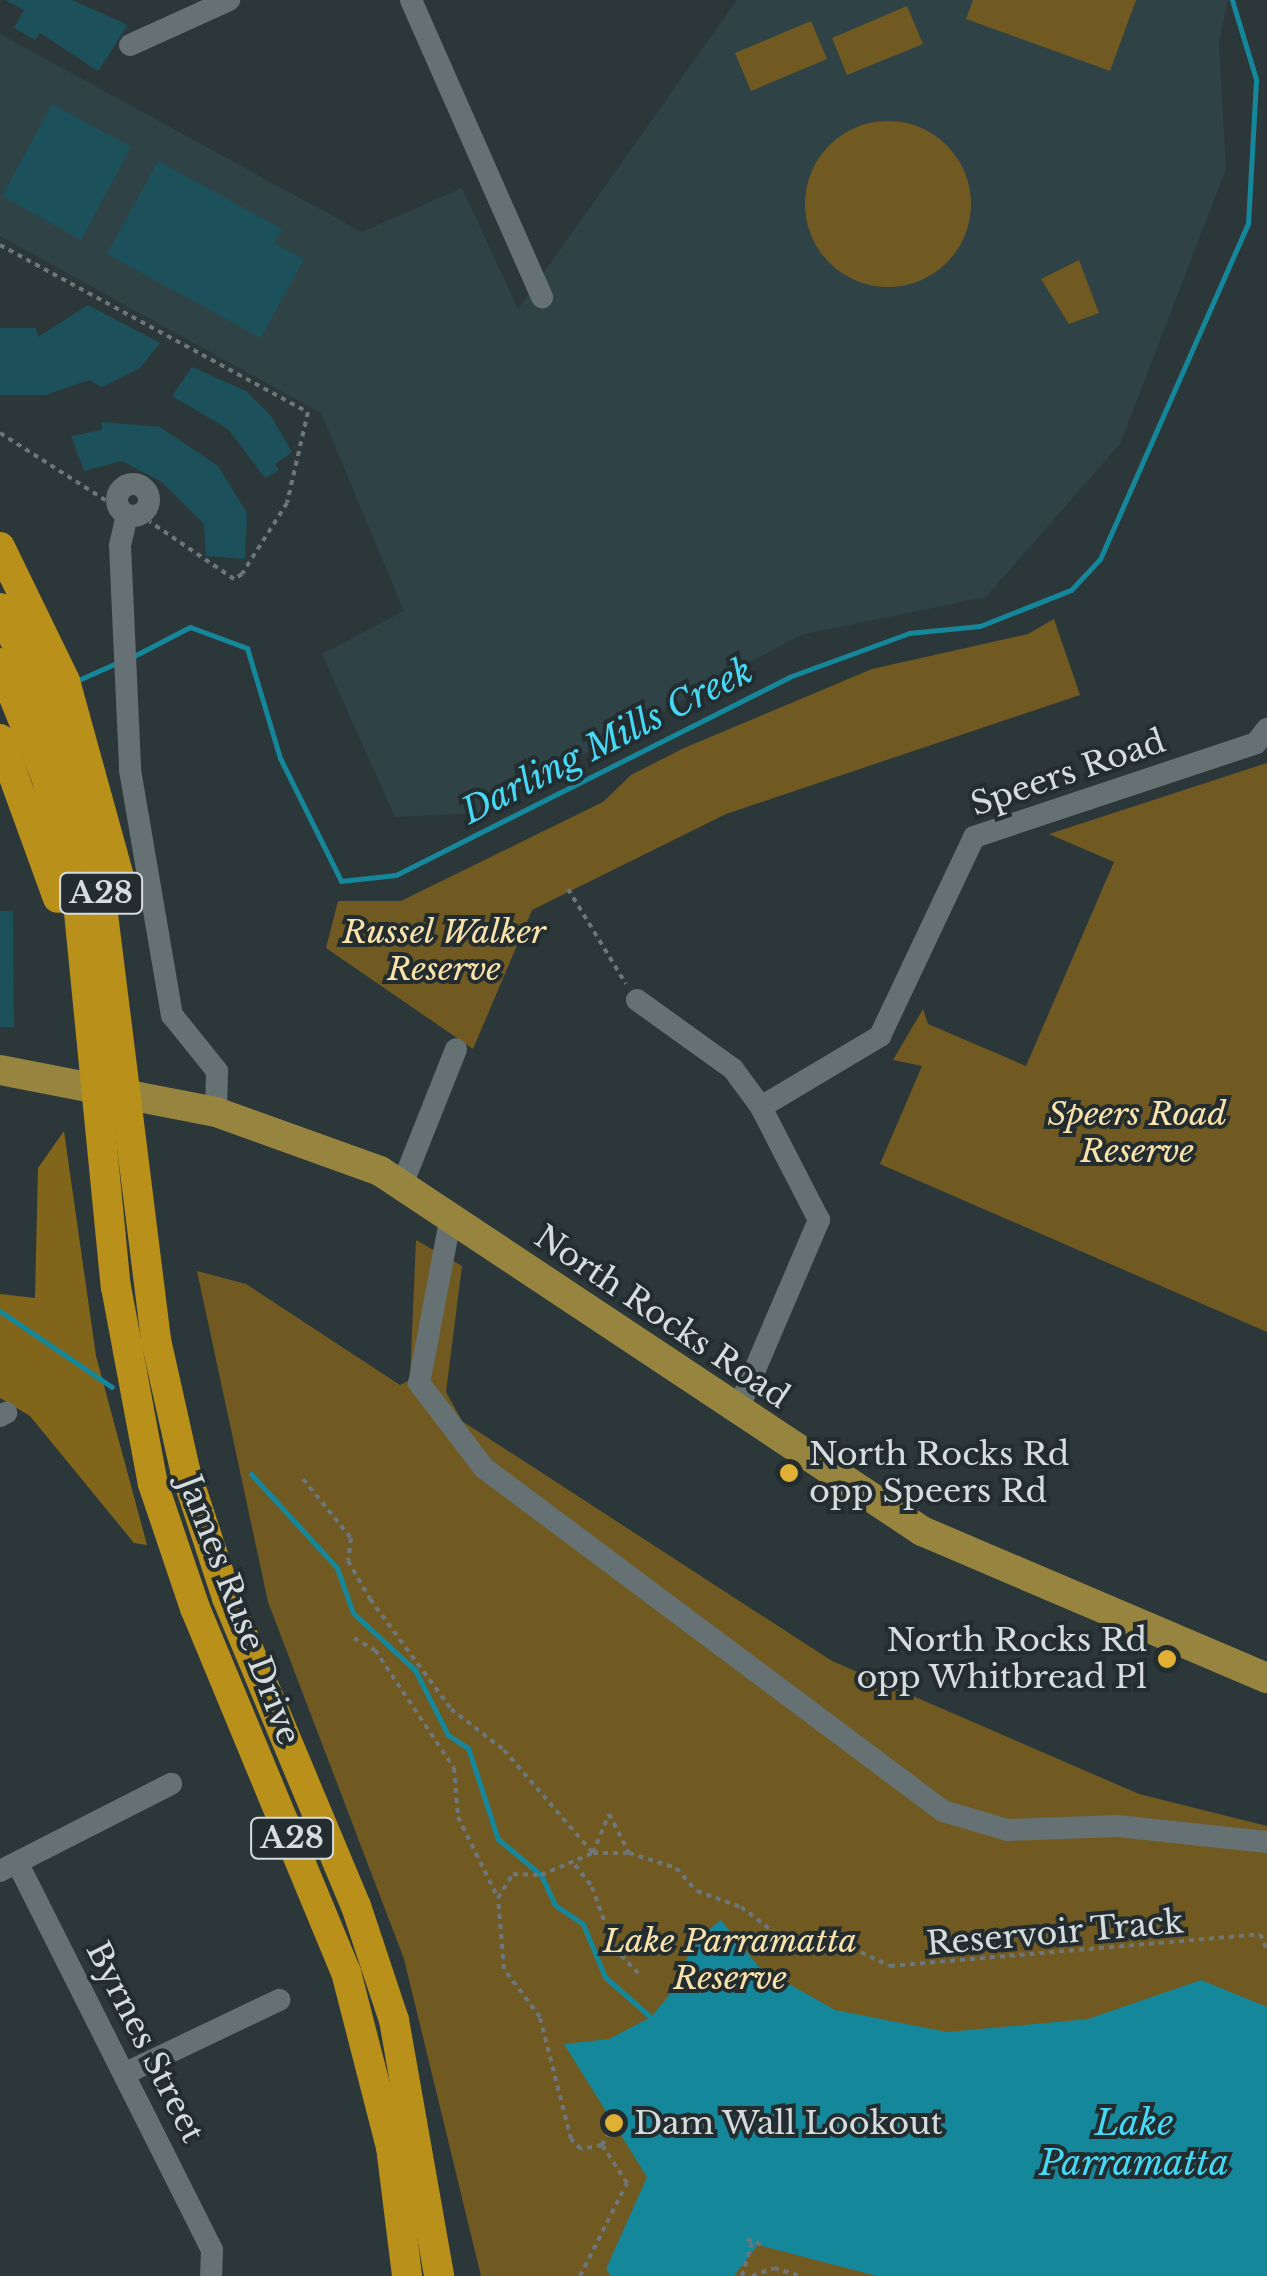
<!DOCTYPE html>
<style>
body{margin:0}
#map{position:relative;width:1267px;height:2276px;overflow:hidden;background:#2c373a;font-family:"Libre Baskerville",serif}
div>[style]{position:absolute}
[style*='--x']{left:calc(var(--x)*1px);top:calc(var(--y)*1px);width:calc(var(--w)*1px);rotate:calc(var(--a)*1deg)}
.built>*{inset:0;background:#2f4246}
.green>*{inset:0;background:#705a22}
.round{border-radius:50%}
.forest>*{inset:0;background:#81651a}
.water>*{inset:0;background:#15879a}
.stream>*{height:5px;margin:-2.5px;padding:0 2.5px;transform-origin:2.5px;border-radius:2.5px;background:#15879a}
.building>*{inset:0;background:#1c515c}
.path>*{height:4px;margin-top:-2px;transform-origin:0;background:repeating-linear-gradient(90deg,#6d7679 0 5px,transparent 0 10px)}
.minor>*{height:22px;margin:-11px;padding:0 11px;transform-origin:11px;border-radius:11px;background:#657173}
.minor>.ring{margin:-11px;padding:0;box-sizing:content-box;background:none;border:22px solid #657173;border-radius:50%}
.major>*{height:30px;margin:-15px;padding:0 15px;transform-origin:15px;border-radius:15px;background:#97843e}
.highway>*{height:30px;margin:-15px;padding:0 15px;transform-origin:15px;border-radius:15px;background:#b9901a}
.dots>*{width:28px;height:28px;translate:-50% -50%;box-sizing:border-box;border:5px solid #232d30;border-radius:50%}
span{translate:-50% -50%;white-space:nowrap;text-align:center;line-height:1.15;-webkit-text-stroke:8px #232d30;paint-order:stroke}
.shield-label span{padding:2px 8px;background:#232d30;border:2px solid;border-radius:8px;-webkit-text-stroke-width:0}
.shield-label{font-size:30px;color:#d6dcde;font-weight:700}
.street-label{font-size:32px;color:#d6dcde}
.park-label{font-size:32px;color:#fae2ab;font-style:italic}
.poi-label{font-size:32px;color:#d6dcde}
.left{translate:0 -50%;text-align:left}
.right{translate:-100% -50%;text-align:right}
.water-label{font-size:35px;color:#46d9f5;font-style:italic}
</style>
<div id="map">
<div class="built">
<div style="clip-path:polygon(737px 0,1228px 0,1219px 42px,1226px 169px,1120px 444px,986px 597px,800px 635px,477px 813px,395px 817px,322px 654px,404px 611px,321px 413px,0 236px,0 34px,362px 232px,462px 188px,518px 309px)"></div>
</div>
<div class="green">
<div style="clip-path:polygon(973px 0,1136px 0,1110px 71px,966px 19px)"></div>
<div style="clip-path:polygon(907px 6px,923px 44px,847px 75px,832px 38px)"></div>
<div style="clip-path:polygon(811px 21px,827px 59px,751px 91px,735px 53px)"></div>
<div class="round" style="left:805px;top:121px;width:166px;height:166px"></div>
<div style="clip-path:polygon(1079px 260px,1099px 313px,1069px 324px,1041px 279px)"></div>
<div style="clip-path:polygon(1054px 619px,1080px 695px,726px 814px,532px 910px,473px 1049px,326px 948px,338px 901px,401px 901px,603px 802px,631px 775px,684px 748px,872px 669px,1028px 634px)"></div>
<div style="clip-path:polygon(1267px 763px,1267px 1332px,880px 1164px,922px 1066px,893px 1060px,923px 1009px,928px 1024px,1026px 1066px,1114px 862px,1049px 834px)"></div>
<div style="clip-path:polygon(416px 1240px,462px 1266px,446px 1392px,462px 1421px,832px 1661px,1139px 1794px,1267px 1826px,1267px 2276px,481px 2276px,404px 1959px,268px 1602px,197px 1271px,246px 1284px,400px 1385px,410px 1380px)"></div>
</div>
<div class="forest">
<div style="clip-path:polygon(64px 1131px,96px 1356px,147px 1545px,134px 1543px,30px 1416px,0 1398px,0 1294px,35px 1298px,38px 1168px)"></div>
</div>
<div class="water">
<div style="clip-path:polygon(721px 1920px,759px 1967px,835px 2010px,947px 2032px,1088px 2019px,1201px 1980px,1267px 2007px,1267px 2276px,877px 2276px,758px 2245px,734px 2276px,611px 2276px,606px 2269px,647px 2177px,564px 2044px,609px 2039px,651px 2017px,676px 1987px,693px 1942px)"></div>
</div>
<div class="stream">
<div style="--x:134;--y:656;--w:63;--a:-27.4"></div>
<div style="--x:190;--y:627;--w:61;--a:20.2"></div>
<div style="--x:247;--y:648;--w:115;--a:73.3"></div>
<div style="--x:280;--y:758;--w:137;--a:63.6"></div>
<div style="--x:341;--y:881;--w:55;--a:-6.2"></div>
<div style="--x:396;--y:875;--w:440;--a:-26.7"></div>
<div style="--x:789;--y:677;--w:128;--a:-20.1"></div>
<div style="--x:909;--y:633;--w:71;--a:-5.6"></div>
<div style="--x:980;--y:626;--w:98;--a:-21.6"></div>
<div style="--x:1071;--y:590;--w:42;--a:-46.9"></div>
<div style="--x:1100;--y:559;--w:366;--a:-66.2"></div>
<div style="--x:1248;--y:224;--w:145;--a:-86.8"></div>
<div style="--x:1256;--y:79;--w:83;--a:-106.9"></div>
<div style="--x:74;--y:682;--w:49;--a:-24"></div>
<div style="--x:0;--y:1311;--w:135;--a:34.2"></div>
<div style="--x:251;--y:1474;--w:127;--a:47.5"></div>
<div style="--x:337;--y:1568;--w:48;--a:70.4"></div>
<div style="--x:353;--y:1613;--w:84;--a:42.6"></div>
<div style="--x:415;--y:1670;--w:73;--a:63.1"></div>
<div style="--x:448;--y:1735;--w:24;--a:33"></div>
<div style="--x:468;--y:1748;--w:96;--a:71.8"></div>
<div style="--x:498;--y:1839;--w:56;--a:39.9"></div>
<div style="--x:541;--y:1875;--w:33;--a:65"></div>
<div style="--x:555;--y:1905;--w:34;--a:34"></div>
<div style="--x:583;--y:1924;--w:57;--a:67.5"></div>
<div style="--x:605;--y:1977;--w:65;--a:41.3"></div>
</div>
<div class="building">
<div style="clip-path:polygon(5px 0,72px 0,128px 25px,98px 71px,40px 33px,35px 40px,14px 28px,24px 10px)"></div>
<div style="clip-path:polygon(52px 104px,131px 147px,81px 240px,2px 196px)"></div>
<div style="clip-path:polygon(158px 161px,282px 229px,274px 243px,304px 259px,261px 338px,107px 254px)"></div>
<div style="clip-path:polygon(88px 305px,160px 343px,140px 368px,102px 387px,89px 380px,46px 395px,0 395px,0 328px,36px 328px,38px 337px)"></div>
<div style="clip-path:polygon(192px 367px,246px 391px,271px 416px,292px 452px,275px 464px,279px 470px,265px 478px,228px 429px,172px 396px)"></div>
<div style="clip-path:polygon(102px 422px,160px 427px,218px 466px,247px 513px,245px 559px,206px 556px,204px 524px,162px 482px,122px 461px,84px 471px,71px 436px,102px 430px)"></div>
<div style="clip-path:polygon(0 911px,13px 911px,14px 1027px,0 1027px)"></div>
</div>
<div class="path">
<div style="--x:0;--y:245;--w:350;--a:28.5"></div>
<div style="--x:308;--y:412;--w:93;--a:103"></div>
<div style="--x:287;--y:503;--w:84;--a:122.4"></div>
<div style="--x:242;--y:574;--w:9;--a:148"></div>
<div style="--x:234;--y:579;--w:102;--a:-145.8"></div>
<div style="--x:0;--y:433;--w:130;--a:32.5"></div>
<div style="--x:568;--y:889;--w:111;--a:58.6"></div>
<div style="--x:303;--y:1479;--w:76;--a:50.9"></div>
<div style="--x:351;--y:1538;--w:23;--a:97"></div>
<div style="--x:348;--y:1561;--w:44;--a:59.9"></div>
<div style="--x:370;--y:1599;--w:137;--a:53.6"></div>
<div style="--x:451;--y:1709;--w:67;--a:37.7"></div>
<div style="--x:504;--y:1750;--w:136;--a:49.2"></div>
<div style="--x:354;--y:1638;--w:24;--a:30"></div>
<div style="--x:375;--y:1650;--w:142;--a:56.2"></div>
<div style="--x:454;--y:1768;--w:49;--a:85.3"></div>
<div style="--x:458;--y:1817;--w:90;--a:63.7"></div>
<div style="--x:593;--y:1853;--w:36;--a:0"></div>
<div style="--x:629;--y:1853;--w:49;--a:17.7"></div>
<div style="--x:676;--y:1868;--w:31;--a:48"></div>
<div style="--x:697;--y:1891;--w:47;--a:20"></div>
<div style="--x:741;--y:1907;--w:48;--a:37.3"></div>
<div style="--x:779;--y:1936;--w:74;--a:9.3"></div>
<div style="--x:852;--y:1948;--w:42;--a:25.3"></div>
<div style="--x:890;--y:1966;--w:371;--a:-4.9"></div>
<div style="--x:1260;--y:1934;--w:17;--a:66"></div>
<div style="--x:575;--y:1865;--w:28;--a:52"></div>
<div style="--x:592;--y:1887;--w:65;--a:70.2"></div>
<div style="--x:614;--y:1948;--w:37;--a:46"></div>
<div style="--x:602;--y:2145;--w:21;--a:169"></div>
<div style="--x:581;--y:2149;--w:14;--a:-135"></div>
<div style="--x:571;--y:2139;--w:126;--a:-104.3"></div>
<div style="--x:540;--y:2017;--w:60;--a:-126.9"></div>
<div style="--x:504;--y:1969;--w:71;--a:-94.8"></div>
<div style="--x:498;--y:1898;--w:28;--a:-58"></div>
<div style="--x:513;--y:1874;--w:28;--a:2"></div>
<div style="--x:541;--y:1875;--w:56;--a:-22.9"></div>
<div style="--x:593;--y:1853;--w:42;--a:-67.7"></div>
<div style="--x:609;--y:1814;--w:44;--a:62.9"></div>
<div style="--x:602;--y:2145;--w:25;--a:-61"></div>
<div style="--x:747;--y:2239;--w:16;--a:22"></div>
<div style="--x:580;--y:2276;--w:104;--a:-63.2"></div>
<div style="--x:627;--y:2183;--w:45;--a:-123.3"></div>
<div style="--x:742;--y:2276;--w:37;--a:-73"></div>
<div style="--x:752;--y:2276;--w:23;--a:-20"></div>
<div style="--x:774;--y:2268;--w:28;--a:17"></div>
</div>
<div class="minor">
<div style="--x:411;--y:0;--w:325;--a:66.2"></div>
<div style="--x:130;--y:45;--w:109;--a:-24.4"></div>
<div class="ring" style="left:117px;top:484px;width:10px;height:10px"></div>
<div style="--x:127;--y:515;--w:32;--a:103"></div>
<div style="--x:120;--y:546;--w:224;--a:87.4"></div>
<div style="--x:130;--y:770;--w:249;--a:80.3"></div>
<div style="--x:172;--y:1015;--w:72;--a:51.2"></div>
<div style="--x:217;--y:1071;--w:41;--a:91.4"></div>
<div style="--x:637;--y:1000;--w:118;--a:35.7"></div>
<div style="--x:733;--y:1069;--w:47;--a:53.6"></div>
<div style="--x:402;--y:1185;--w:146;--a:-68.3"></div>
<div style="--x:451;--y:1216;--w:170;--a:100.8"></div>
<div style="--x:419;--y:1383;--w:107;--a:52.6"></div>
<div style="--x:484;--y:1468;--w:573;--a:36.77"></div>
<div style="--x:943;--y:1811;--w:67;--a:16.5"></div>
<div style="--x:1007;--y:1830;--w:110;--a:-2.1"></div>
<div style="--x:1117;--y:1826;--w:151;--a:6.1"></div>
<div style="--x:738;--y:1409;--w:206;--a:-66.8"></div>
<div style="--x:819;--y:1220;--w:127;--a:-117.2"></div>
<div style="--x:761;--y:1107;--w:139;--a:-30.8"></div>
<div style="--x:880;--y:1036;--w:220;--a:-64.7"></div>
<div style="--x:974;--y:837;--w:297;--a:-18.4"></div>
<div style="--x:1256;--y:743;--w:18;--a:-52"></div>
<div style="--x:0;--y:1416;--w:7;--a:-27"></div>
<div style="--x:18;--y:1864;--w:432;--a:63.3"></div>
<div style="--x:212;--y:2250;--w:26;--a:92"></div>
<div style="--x:0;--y:1871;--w:192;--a:-27"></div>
<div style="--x:126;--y:2073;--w:170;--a:-25.5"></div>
</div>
<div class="major">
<div style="--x:0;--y:1070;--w:220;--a:11"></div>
<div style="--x:216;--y:1112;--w:174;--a:19.8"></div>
<div style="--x:380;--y:1171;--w:651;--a:33.59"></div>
<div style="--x:922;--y:1531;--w:375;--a:23.1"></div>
</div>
<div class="highway">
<div style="--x:0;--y:547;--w:149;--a:64.1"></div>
<div style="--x:65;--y:681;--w:206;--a:74.6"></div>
<div style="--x:0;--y:608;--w:148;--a:65.2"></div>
<div style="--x:62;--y:742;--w:129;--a:74.2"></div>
<div style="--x:97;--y:866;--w:478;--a:82.9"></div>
<div style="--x:156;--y:1340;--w:133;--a:77.4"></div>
<div style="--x:185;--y:1470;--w:135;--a:71.8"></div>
<div style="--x:227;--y:1598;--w:334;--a:67.3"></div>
<div style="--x:356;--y:1906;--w:120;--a:71.6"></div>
<div style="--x:394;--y:2020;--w:260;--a:80"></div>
<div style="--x:0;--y:663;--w:125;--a:67.9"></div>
<div style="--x:47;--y:779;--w:127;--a:75.9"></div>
<div style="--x:78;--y:902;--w:387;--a:84.4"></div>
<div style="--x:116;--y:1287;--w:200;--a:79.4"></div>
<div style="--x:153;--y:1484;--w:131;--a:71.3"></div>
<div style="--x:195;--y:1608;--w:394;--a:67.5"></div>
<div style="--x:346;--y:1972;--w:181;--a:75.6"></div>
<div style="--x:391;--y:2147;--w:130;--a:82.9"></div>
<div style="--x:0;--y:739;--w:169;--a:70"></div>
</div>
<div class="dots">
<div style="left:789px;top:1473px;background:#dfb034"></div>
<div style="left:1167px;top:1659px;background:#dfb034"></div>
<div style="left:614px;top:2123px;background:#dfb034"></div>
</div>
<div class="shield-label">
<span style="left:101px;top:893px">A28</span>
<span style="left:292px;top:1838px">A28</span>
</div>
<div class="street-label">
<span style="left:1068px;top:773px;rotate:-19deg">Speers Road</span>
<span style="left:662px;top:1317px;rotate:34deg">North Rocks Road</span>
<span style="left:239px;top:1610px;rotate:69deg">James Ruse Drive</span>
<span style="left:1055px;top:1933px;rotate:-5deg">Reservoir Track</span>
<span style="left:145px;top:2042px;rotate:63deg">Byrnes Street</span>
</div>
<div class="park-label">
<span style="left:444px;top:951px">Russel Walker<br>Reserve</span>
<span style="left:1137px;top:1133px">Speers Road<br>Reserve</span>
<span style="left:730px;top:1960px">Lake Parramatta<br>Reserve</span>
</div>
<div class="poi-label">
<span class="left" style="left:809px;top:1473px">North Rocks Rd<br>opp Speers Rd</span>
<span class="right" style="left:1147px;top:1659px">North Rocks Rd<br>opp Whitbread Pl</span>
<span class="left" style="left:634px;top:2123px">Dam Wall Lookout</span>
</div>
<div class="water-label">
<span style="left:607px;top:741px;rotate:-27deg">Darling Mills Creek</span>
<span style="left:1134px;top:2143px">Lake<br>Parramatta</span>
</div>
</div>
